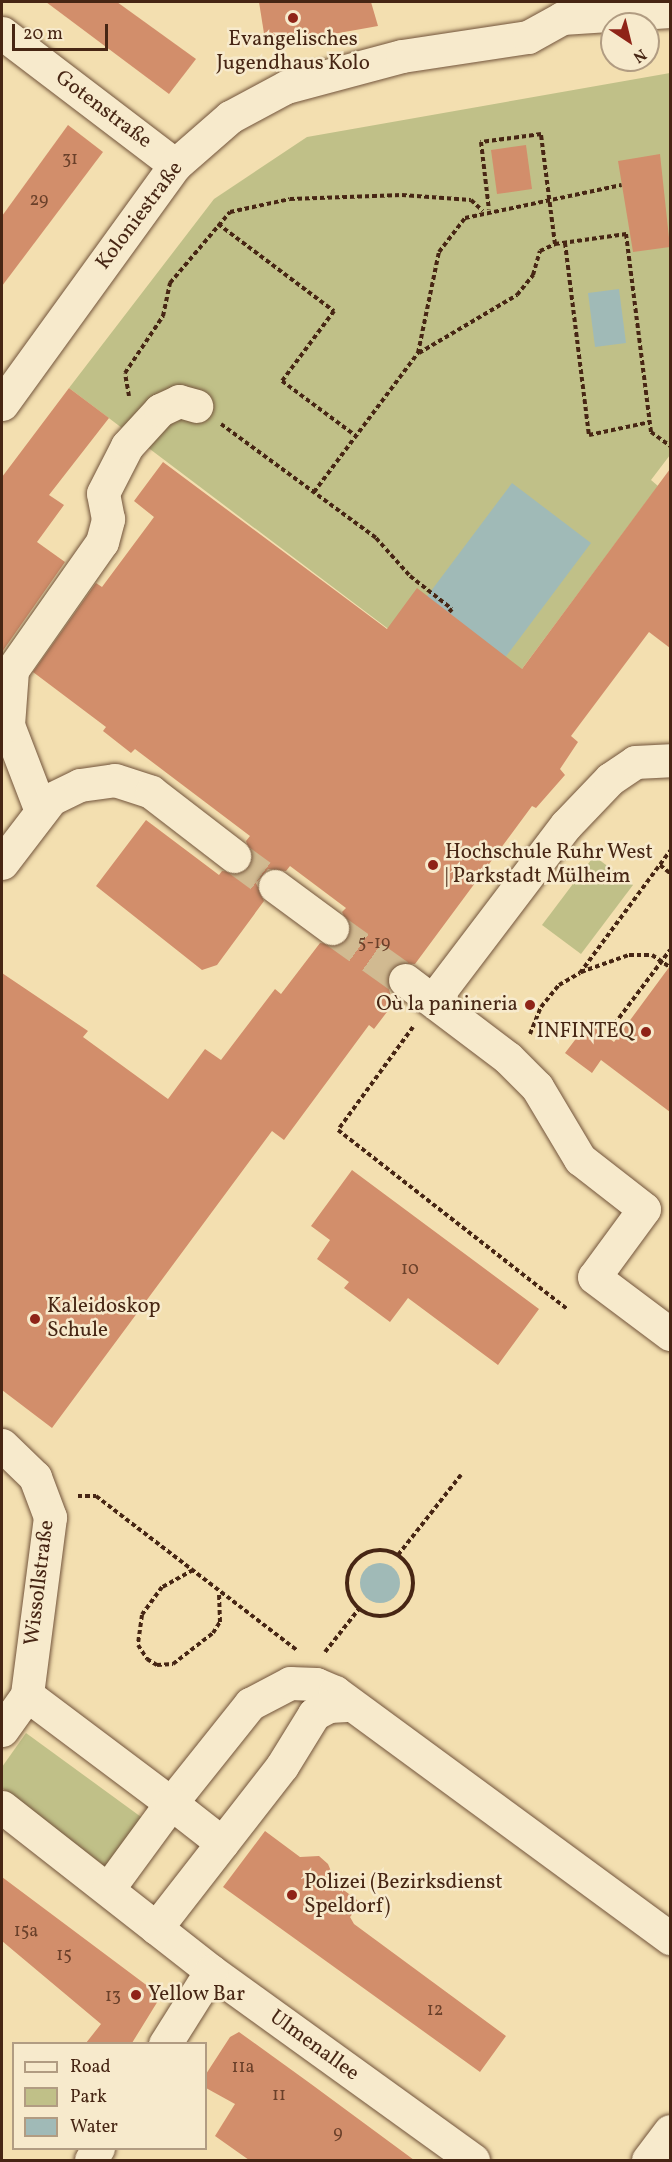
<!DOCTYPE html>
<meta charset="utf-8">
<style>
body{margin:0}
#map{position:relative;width:672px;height:2162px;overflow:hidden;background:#f3dfb0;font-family:Vollkorn,serif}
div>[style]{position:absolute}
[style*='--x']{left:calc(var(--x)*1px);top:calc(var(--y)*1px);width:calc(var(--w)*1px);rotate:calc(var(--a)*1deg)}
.green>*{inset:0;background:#c0c088}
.water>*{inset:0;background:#a0bab7}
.round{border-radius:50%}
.building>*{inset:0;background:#d28e6b}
.minor-tunnel>*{height:33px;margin-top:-16.5px;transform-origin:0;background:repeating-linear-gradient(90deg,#d1ba91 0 33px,transparent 0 49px)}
.path>*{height:4px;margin-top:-2px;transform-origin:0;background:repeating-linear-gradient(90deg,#472614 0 4.5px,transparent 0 7.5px)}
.path>.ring{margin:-2px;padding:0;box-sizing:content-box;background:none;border:4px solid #472614;border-radius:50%}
.roads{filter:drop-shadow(0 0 2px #72543b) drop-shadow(0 0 2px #72543b)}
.minor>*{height:33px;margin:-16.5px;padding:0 16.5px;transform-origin:16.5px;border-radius:16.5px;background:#f7eacc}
.dots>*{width:16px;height:16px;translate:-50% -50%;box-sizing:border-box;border:3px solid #f7eacc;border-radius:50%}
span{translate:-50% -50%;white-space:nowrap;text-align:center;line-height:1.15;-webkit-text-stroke:5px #f7eacc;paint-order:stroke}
.number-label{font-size:18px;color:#6a402a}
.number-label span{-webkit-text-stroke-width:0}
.poi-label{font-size:21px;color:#472614}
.left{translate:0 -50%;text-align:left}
.right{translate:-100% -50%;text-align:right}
.street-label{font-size:21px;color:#472614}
.frame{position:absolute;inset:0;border:3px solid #472614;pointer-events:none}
.legend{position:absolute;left:12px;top:2042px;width:195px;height:108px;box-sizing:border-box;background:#f7eacc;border:2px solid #b19c82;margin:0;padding:8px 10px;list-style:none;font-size:18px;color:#472614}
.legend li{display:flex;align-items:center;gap:12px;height:30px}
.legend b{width:30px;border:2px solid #b19c82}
.north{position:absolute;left:600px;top:12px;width:60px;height:60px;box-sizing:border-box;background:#f7eacc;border:2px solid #b19c82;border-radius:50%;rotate:145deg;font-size:16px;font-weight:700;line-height:24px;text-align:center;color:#472614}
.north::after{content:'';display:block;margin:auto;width:21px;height:27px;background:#8f2418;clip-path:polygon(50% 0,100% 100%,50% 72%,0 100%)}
.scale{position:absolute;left:12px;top:24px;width:96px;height:27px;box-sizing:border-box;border:3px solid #472614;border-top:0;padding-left:8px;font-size:18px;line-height:21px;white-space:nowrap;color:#472614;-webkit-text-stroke:4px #f7eacc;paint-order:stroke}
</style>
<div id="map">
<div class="green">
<div style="clip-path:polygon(670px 73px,670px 455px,651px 480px,658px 486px,493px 708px,69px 388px,214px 199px,307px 137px)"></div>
<div style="clip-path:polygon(594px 856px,633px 885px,581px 954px,542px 925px)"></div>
<div style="clip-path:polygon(26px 1733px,148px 1822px,111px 1871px,2px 1788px,2px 1767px)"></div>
</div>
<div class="water">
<div style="clip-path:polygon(619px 289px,626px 343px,595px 347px,588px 293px)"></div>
<div style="clip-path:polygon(512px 483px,591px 543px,489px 679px,410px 619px)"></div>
<div class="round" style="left:360px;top:1563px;width:40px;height:40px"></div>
</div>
<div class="building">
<div style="clip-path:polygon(46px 2px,117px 2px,196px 59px,169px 94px)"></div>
<div style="clip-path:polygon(259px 2px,371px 2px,378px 26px,266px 46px)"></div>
<div style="clip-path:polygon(68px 125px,103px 152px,2px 286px,2px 216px)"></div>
<div style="clip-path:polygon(526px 145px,532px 189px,497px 194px,491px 150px)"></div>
<div style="clip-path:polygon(660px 154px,670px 247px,633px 252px,618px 161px)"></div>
<div style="clip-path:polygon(69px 388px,109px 418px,49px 495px,64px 505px,37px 542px,65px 562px,2px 652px,2px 477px)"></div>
<div style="clip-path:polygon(163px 462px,387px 629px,417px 588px,522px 669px,670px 469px,670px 648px,649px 632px,571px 736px,578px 742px,560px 769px,565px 775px,536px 808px,532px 806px,415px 964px,398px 963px,390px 968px,386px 978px,393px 1004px,374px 1029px,369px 1025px,284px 1140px,272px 1131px,52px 1428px,2px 1390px,2px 973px,88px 1031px,83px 1037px,168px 1099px,205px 1049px,221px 1060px,275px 989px,281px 994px,320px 943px,339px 945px,351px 930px,342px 912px,346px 908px,290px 866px,286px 871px,268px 869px,256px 883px,264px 901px,217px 965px,202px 970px,96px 886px,146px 820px,219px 875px,222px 871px,242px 873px,252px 859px,246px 841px,250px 836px,135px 749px,131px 753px,103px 731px,106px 727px,33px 672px,96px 583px,102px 587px,154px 517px,134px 501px)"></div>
<div style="clip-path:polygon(670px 966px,670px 1112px,601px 1060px,592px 1073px,565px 1053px,588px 1023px,614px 1042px)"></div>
<div style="clip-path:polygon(352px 1170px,539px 1309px,498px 1365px,408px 1298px,390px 1322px,344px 1288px,349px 1282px,317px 1259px,330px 1240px,311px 1226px)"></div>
<div style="clip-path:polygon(265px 1831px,300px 1857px,319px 1856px,328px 1864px,337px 1885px,361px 1903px,350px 1917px,354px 1924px,506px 2036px,480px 2072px,223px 1887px)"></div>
<div style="clip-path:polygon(2px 1877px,161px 1996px,132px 2043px,86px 2043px,101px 2024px,2px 1941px)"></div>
<div style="clip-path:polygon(239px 2032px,311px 2084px,414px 2160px,249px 2160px,215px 2136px,235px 2104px,206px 2088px,206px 2074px,230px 2037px)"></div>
</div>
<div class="minor-tunnel">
<div style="--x:234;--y:856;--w:51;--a:36.2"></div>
<div style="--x:332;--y:928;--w:90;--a:35.5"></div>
</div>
<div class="path">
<div style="--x:218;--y:224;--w:145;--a:36.9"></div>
<div style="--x:334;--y:311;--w:87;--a:126.6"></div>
<div style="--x:282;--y:381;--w:92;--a:36.6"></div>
<div style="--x:565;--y:243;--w:193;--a:82.9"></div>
<div style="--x:589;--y:435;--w:62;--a:-12"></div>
<div style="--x:555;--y:244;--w:72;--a:-8"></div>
<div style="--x:626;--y:234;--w:200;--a:82.8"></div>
<div style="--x:651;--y:432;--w:24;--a:36"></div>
<div style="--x:419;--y:353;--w:114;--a:-30.6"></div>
<div style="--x:517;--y:295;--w:26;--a:-51"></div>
<div style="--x:533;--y:275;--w:25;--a:-74"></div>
<div style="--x:540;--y:251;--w:17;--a:-25"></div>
<div style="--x:555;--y:244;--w:111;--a:-97.3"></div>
<div style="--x:541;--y:134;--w:61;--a:172.4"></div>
<div style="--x:481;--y:142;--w:68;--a:83.3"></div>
<div style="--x:129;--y:396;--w:23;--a:-100"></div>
<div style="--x:125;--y:373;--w:69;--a:-56.3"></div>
<div style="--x:163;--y:316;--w:34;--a:-78"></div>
<div style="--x:170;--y:283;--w:93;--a:-49.8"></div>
<div style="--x:230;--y:212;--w:61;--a:-12.2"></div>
<div style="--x:290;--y:199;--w:112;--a:-2"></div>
<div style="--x:402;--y:195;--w:69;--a:4.1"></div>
<div style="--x:471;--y:200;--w:16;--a:43"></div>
<div style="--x:221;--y:424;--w:192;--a:36.3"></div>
<div style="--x:376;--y:538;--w:51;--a:48.2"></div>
<div style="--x:410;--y:576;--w:53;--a:38.2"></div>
<div style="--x:452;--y:609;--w:4;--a:135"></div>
<div style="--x:314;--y:492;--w:174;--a:-53.2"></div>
<div style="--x:418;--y:353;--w:103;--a:-78.3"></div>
<div style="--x:439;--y:252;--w:43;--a:-52.6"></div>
<div style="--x:465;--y:218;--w:160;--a:-11.9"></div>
<div style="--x:660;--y:865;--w:13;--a:39"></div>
<div style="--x:581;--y:972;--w:51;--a:-19.5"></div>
<div style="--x:629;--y:955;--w:23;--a:0"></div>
<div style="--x:652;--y:955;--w:22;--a:34"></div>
<div style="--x:413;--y:1027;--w:127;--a:126.1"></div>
<div style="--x:338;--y:1130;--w:292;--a:38"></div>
<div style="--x:610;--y:1030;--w:100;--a:-53.1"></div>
<div style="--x:530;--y:1034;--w:29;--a:-68"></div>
<div style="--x:541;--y:1007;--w:28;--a:-51"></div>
<div style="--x:559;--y:985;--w:24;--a:-30"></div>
<div style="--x:580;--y:973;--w:152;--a:-53.6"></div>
<div style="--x:78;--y:1496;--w:18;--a:0"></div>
<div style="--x:96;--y:1496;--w:253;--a:37.5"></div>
<div class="ring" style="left:347px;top:1550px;width:62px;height:62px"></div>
<div style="--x:398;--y:1555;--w:102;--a:-51.8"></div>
<div style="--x:193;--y:1570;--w:35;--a:151"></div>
<div style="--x:162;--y:1587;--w:34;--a:126"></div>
<div style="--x:142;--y:1615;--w:30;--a:98"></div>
<div style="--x:138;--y:1645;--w:17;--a:57"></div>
<div style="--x:147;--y:1659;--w:12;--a:31"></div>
<div style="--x:157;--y:1665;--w:16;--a:-4"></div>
<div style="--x:173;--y:1664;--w:51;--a:-37.8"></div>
<div style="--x:213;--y:1633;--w:13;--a:-58"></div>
<div style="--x:220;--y:1622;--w:30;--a:-92"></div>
<div style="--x:325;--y:1652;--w:55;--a:-51.7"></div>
</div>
<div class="roads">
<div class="minor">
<div style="--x:2;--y:33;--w:218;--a:37.3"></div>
<div style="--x:2;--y:404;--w:295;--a:-54.1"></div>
<div style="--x:175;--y:165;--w:73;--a:-41.1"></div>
<div style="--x:230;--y:117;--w:64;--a:-28.2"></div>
<div style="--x:286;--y:87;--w:120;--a:-15"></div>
<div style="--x:402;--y:56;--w:127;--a:-8.6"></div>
<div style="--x:528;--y:37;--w:39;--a:-29"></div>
<div style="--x:562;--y:18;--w:108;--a:-3.7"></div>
<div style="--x:41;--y:811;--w:92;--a:-111"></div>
<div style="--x:8;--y:725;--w:55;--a:-85.8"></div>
<div style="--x:12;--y:670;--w:156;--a:-54.9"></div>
<div style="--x:102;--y:542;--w:24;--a:-75"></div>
<div style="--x:108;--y:519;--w:26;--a:-101"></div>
<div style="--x:103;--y:493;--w:53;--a:-62.9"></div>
<div style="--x:127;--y:446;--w:49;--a:-47.5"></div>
<div style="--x:160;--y:410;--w:21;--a:-25"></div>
<div style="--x:179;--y:401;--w:18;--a:16"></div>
<div style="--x:2;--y:863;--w:81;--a:-52.6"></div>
<div style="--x:51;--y:799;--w:32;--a:-26"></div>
<div style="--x:80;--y:785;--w:35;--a:-8"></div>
<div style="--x:115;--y:780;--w:38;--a:18"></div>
<div style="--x:151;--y:792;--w:105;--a:37.6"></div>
<div style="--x:275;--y:886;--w:71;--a:36.4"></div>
<div style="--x:405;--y:980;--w:129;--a:37.1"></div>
<div style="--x:508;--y:1058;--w:41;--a:45"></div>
<div style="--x:537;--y:1087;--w:84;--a:59.2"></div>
<div style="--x:580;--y:1159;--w:81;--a:38"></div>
<div style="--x:644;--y:1209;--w:84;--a:126.3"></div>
<div style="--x:594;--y:1277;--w:95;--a:36.9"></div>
<div style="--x:433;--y:1000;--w:220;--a:-52.8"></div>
<div style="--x:566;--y:825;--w:64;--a:-46.3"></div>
<div style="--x:610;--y:779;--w:30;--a:-34"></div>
<div style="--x:635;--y:762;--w:35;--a:-3"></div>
<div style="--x:2;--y:1445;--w:46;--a:44.1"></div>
<div style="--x:35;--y:1477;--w:43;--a:69.4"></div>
<div style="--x:50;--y:1517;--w:179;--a:97.4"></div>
<div style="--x:27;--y:1695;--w:43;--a:125.5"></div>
<div style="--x:27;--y:1695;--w:180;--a:36.9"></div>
<div style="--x:171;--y:1803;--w:127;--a:-51.4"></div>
<div style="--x:250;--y:1704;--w:45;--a:-27.7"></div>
<div style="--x:290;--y:1683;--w:26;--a:2"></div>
<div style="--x:316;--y:1684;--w:21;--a:23"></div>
<div style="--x:335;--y:1692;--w:416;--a:36.3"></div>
<div style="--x:2;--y:1807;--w:266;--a:38.1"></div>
<div style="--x:211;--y:1971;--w:323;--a:35.8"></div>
<div style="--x:108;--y:1889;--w:107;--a:-53.8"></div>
<div style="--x:171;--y:1803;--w:65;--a:38.1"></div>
<div style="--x:156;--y:1928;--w:205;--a:-52.1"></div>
<div style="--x:282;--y:1766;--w:61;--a:-58.4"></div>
<div style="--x:314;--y:1714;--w:17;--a:-28"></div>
<div style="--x:329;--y:1706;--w:22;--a:-3"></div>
<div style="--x:165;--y:2044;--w:86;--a:-57.8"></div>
<div style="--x:91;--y:2160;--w:14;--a:-60"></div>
<div style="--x:648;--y:2160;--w:36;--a:-53"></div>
</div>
</div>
<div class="dots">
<div style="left:293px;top:18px;background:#8f2418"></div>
<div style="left:433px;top:865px;background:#8f2418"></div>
<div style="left:530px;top:1005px;background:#8f2418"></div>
<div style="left:646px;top:1032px;background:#8f2418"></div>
<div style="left:35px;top:1319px;background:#8f2418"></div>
<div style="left:292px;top:1895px;background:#8f2418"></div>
<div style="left:136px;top:1995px;background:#8f2418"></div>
</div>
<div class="number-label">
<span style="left:70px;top:160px">31</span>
<span style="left:39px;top:201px">29</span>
<span style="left:374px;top:944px">5-19</span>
<span style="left:410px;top:1270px">10</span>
<span style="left:26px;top:1932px">15a</span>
<span style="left:64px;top:1956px">15</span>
<span style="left:113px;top:1997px">13</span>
<span style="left:435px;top:2011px">12</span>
<span style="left:243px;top:2068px">11a</span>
<span style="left:279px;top:2096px">11</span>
<span style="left:338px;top:2134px">9</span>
</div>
<div class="poi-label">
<span style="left:293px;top:52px">Evangelisches<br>Jugendhaus Kolo</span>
<span class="left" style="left:445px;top:865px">Hochschule Ruhr West<br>| Parkstadt Mülheim</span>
<span class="right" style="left:518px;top:1005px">Où la panineria</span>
<span class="right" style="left:634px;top:1032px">INFINTEQ</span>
<span class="left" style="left:47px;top:1319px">Kaleidoskop<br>Schule</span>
<span class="left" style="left:304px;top:1895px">Polizei (Bezirksdienst<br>Speldorf)</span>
<span class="left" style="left:148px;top:1995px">Yellow Bar</span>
</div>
<div class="street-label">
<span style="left:103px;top:110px;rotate:37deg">Gotenstraße</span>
<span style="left:140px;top:216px;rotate:-53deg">Koloniestraße</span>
<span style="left:40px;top:1583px;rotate:-83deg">Wissollstraße</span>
<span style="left:314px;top:2046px;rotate:36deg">Ulmenallee</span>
</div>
<div class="frame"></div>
<ul class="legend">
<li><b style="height:8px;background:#f7eacc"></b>Road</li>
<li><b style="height:16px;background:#c0c088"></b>Park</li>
<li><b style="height:16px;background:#a0bab7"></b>Water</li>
</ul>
<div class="north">N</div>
<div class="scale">20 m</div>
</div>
